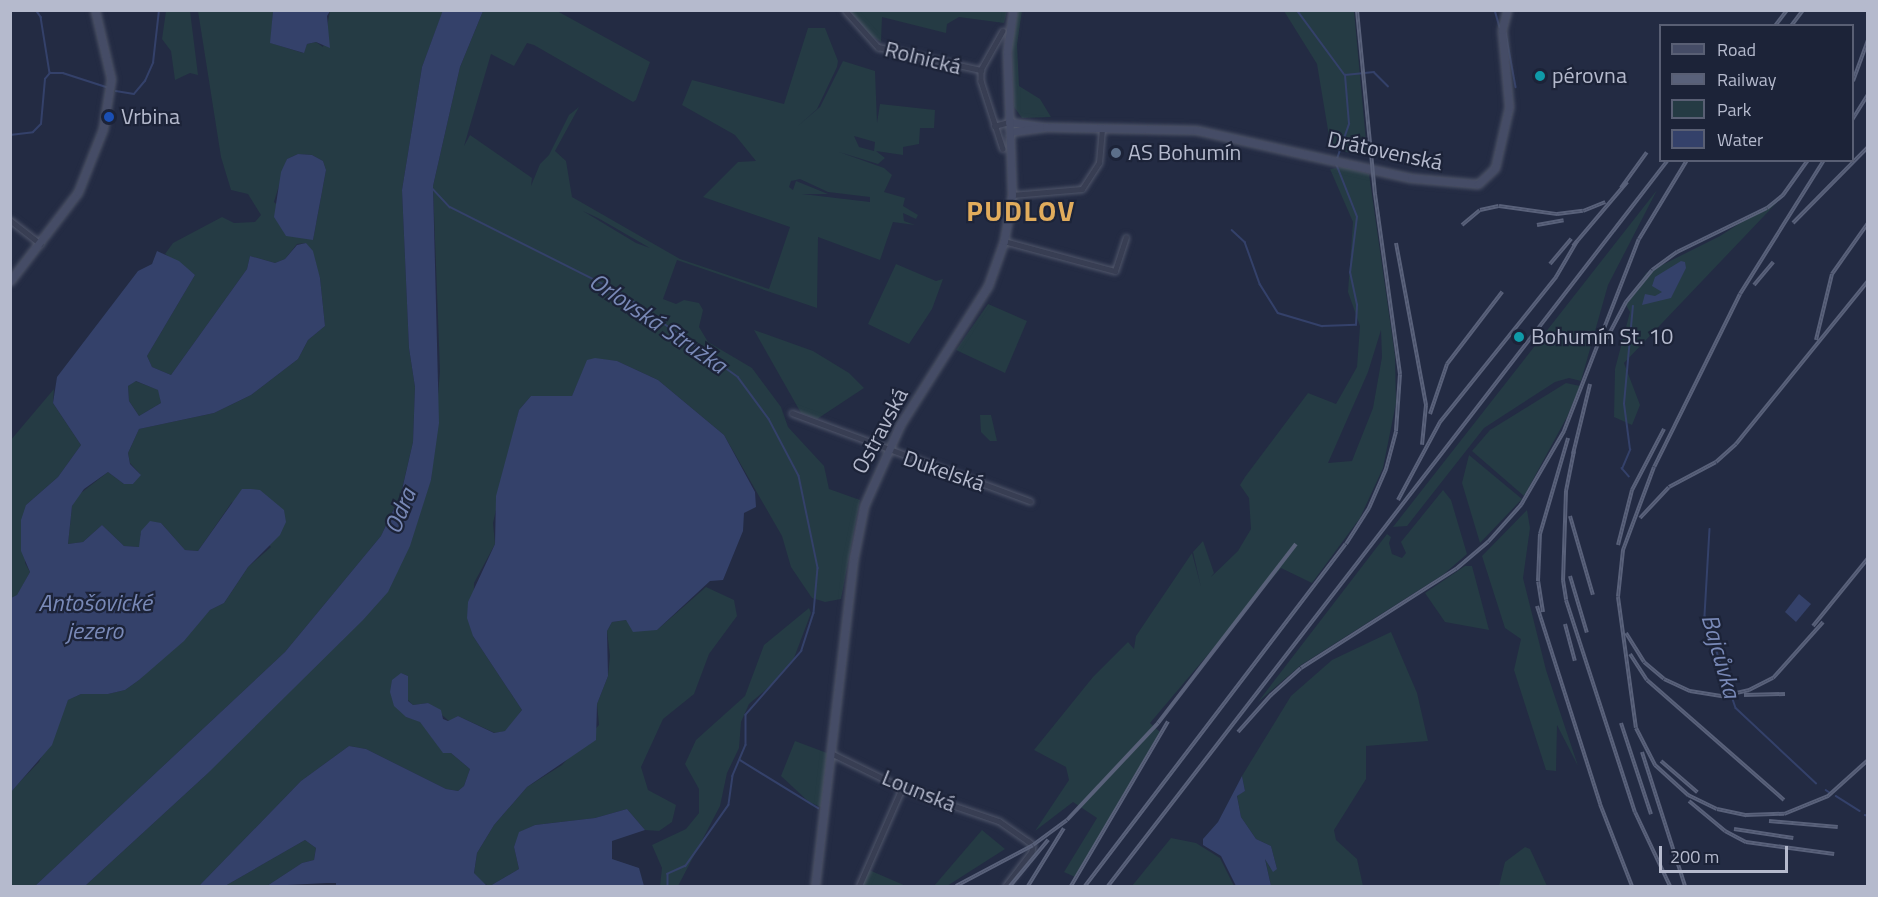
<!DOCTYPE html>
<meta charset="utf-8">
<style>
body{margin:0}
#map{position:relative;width:1878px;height:897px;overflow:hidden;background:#232b43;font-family:"Titillium Web",sans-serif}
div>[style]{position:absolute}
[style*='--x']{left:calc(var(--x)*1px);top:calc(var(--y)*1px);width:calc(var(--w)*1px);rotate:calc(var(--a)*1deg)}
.green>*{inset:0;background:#253b44}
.water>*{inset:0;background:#34416a}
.stream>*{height:1.5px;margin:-0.75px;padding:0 0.75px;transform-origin:0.75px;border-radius:0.75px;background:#34416a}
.roads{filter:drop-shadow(0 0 2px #50566a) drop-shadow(0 0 2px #50566a)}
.street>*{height:4.5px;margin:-2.25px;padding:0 2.25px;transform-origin:2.25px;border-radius:2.25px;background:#383e53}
.secondary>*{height:7px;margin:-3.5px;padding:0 3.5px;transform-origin:3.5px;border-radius:3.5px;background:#454c66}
.rail>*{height:4px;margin-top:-2px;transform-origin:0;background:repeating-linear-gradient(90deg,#1c2338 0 4.5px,#59617a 0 9px);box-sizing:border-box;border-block:2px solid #59617a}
.dots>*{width:16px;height:16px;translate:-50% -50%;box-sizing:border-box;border:3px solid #1c2338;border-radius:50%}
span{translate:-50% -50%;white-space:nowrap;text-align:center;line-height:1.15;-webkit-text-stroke:4.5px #1c2338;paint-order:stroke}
.street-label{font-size:22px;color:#b5bacd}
.poi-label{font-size:22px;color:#b5bacd}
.left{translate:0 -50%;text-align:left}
.water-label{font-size:24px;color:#7989b7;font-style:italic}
.district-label{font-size:28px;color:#e1ac5c;font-weight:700;letter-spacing:1.5px}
.frame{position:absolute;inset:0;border:12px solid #b5bacd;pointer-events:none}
.legend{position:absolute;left:1659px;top:24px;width:195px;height:138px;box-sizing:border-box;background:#1c2338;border:2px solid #595f74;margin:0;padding:8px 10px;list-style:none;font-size:18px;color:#b5bacd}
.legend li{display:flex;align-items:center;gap:12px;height:30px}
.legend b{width:30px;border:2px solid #595f74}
.scale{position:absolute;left:1659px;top:846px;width:129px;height:27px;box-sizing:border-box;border:3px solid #b5bacd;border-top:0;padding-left:8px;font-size:18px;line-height:21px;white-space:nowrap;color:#b5bacd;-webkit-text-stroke:4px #1c2338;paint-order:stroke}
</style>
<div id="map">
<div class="green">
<div style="clip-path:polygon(166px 11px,190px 11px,198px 75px,190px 73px,175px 80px,171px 51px,162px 39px)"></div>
<div style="clip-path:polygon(evenodd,198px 11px,273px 11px,271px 43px,303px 53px,307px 44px,316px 42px,323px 47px,330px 11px,443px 11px,422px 67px,402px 190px,409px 348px,415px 387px,413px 442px,401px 493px,381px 536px,285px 652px,35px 886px,11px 886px,10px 792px,39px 762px,68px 700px,81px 694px,108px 694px,125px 690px,139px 680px,210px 610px,224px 603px,248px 567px,271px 547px,232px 502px,198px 551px,185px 550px,161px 523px,140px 534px,143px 542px,139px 547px,124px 546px,102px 525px,83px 542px,68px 544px,72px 506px,77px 496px,108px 472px,124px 484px,133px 484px,140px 474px,130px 463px,128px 453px,139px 429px,214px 413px,251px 395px,298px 359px,308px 340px,325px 326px,320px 278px,306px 243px,297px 244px,285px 259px,275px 263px,250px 256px,247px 269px,171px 375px,152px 367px,147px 356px,195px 275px,165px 254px,173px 243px,222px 217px,234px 223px,255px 222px,261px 215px,248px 194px,231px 190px,221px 157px,198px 11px,298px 154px,312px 155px,323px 161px,326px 170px,313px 240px,274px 202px,287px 159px,298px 154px)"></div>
<div style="clip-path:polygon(evenodd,483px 11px,557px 11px,650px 62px,636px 100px,633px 102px,534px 45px,527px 43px,514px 66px,491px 54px,464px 146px,470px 135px,532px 178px,531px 186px,540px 164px,549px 155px,569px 115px,579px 107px,555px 151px,566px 161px,572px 197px,680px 259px,769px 289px,790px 227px,703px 197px,738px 162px,756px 161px,735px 135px,682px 105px,692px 80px,784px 104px,808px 28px,825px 28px,838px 61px,837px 67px,817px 109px,798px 126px,820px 107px,843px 61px,875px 71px,877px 123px,880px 104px,935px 110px,934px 128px,920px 128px,919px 144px,903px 147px,903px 155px,876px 151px,885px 158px,878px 164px,839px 152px,884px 168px,892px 175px,884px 192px,905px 198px,903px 206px,918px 215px,916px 219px,903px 213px,904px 221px,915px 225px,893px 222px,880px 260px,818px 237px,817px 308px,677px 260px,663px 299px,676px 304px,684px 300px,699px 303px,703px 310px,699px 327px,708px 342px,752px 368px,781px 407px,788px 427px,824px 466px,829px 489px,860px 500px,841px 599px,825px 602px,812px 598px,791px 567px,782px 536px,724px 435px,658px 380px,617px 361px,588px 360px,572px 396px,531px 396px,519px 410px,493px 523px,495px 544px,474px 583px,473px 636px,522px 710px,506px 731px,495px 733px,458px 716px,449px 721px,428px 703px,413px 705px,408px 700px,408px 676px,401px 673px,406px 717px,420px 721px,443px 752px,451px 753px,470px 769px,464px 786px,458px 791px,446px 789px,366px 749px,349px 746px,301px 781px,199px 886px,85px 886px,207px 774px,431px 480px,440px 371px,433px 186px,460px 67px,483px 11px,854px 136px,875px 142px,874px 151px,859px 147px,854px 136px,483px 11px,800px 179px,828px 192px,870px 197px,870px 202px,802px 194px,828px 194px,796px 181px,793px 190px,789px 187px,791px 181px,800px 179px,483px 11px,583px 211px,598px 218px,650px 248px,636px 243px,583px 211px)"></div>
<div style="clip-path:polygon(850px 11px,1007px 11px,1004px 23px,959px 17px,947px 24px,946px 33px,882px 17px,881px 42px,870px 35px)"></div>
<div style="clip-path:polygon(1018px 11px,1022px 11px,1017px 45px,1019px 86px,1040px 99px,1051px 117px,1022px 118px,1014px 107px,1012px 44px)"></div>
<div style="clip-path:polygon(1284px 11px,1354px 11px,1367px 152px,1358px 155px,1331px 148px,1317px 64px)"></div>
<div style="clip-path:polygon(evenodd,1343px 167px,1369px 174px,1395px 356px,1396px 403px,1383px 468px,1360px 518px,1312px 583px,1281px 568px,1150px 723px,1160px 732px,1075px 877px,1064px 872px,1097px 818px,1073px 802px,1035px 831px,1069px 780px,1066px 767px,1034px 750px,1093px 677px,1128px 642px,1134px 649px,1136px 636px,1192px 553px,1201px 587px,1193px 552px,1203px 541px,1214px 573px,1211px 577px,1238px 551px,1251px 529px,1249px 498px,1240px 485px,1245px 477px,1308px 393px,1336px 404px,1357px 367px,1360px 326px,1348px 292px,1353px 222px,1330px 169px,1343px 167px,1381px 330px,1382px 357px,1373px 408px,1352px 461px,1328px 463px,1368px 372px,1381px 330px)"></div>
<div style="clip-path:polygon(1657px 190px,1608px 285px,1581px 381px,1569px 378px,1555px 382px,1484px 428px,1407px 526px,1393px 527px)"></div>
<div style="clip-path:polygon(1784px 195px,1624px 363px,1640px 405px,1632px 425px,1614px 417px,1615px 369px,1630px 312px,1626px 305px,1646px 273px,1720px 236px)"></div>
<div style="clip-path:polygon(896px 264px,936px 281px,943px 279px,932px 309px,909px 344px,868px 324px)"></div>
<div style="clip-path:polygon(988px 304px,1027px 321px,1005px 373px,956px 350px)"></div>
<div style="clip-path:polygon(754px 330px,813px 351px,849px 373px,864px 388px,817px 419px,801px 413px)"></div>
<div style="clip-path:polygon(135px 381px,159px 390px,161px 403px,139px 416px,129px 401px,128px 386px)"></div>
<div style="clip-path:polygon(1566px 383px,1580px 386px,1567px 417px,1524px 496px,1472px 451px,1490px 430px)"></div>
<div style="clip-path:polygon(54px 389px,53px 403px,81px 445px,58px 477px,26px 505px,25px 563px,30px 572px,17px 596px,11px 598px,10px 441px)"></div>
<div style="clip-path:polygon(980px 415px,991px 415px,997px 441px,990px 441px,981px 432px)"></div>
<div style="clip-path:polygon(1469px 455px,1522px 499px,1480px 543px,1462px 483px)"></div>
<div style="clip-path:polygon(1443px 490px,1451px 500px,1467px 554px,1444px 574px,1301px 665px,1258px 702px,1387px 534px,1391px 537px,1389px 543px,1392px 554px,1402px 558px,1406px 553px,1401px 542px)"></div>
<div style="clip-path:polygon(1527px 510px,1530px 528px,1523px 578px,1546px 670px,1578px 766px,1557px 725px,1556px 771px,1546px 770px,1514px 670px,1521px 639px,1505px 628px,1482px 556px)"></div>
<div style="clip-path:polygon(1465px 566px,1472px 566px,1489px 630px,1445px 622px,1425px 593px)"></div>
<div style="clip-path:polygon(706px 587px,734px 600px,737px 616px,709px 654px,694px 694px,663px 719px,641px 767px,648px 790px,676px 805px,672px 822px,659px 831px,645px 830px,627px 809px,595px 818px,535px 825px,520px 832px,514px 847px,519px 869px,490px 886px,477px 881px,474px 874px,477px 853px,494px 825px,527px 787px,562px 765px,599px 725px,597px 704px,608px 676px,610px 656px,607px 631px,612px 622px,626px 620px,657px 630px)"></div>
<div style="clip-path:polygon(809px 608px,811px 613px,794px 658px,776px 681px,749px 704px,741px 722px,739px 748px,727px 773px,720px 806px,678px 886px,660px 886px,662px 868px,652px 845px,686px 829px,699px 813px,699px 789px,685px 764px,696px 740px,745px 696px,764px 645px)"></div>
<div style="clip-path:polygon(1391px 632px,1417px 693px,1428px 741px,1366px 746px,1366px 779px,1334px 830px,1336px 840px,1357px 859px,1363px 886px,1271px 886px,1265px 858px,1270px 868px,1277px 869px,1271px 846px,1256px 839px,1241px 817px,1237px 795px,1245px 791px,1242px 776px,1291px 696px,1332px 660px)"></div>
<div style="clip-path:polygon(795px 741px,827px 753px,821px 807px,809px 802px,781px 776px)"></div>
<div style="clip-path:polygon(982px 830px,1005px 849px,947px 886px,934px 886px)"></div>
<div style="clip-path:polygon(1171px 838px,1196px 843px,1220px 858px,1234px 886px,1132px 886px)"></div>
<div style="clip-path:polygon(305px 840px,316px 848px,314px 860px,302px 863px,267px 886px,225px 886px)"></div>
<div style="clip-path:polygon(1525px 847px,1530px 849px,1547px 886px,1499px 886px,1505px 862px)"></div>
<div style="clip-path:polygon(869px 870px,906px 886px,867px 886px,863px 884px)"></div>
</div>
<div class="water">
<div style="clip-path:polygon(443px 10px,483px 11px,460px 67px,433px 186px,439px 423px,431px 480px,410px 546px,388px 592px,363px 620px,207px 774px,85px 886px,35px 886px,285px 652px,381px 536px,401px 494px,413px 442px,415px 387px,409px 348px,402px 190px,422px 67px)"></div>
<div style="clip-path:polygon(273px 11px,330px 11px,327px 16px,330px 48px,316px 42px,307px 44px,304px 53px,270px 43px)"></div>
<div style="clip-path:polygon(298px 154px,312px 155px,323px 161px,326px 170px,313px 240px,286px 236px,274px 217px,281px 172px,287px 159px)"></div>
<div style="clip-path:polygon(evenodd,306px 243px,313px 251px,320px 278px,325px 326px,308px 340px,298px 359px,251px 395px,214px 413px,139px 429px,128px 453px,130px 464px,141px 475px,133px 484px,124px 484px,108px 472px,84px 489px,72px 506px,68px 544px,83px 542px,102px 525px,124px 546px,139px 547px,141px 531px,150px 521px,161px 523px,185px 550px,198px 551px,242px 489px,251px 489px,260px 490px,284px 510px,286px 522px,280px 535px,248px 567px,224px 603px,210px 610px,184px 641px,139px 680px,125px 690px,108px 694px,81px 694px,68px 700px,52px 745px,11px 792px,11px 598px,17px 595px,30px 572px,21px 551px,21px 520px,26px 505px,58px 477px,81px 445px,53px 403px,57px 377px,138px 271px,152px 264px,157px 251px,179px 261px,195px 275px,147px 356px,152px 367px,171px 375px,247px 269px,250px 256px,275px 263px,285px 259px,297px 245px,306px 243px,136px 381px,158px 390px,161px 403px,139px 416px,129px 401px,128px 386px,136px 381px)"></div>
<div style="clip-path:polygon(1681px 261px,1685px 262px,1686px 268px,1671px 298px,1642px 305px,1645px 294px,1655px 296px,1662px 292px,1652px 286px,1655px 277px)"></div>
<div style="clip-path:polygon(595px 358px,617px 361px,658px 380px,724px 435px,755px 492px,756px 507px,744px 513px,743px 531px,723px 580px,710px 581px,657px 630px,633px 632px,626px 620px,612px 622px,607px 631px,608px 676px,597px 704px,596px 740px,527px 787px,494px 825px,477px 853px,474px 873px,487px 886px,336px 886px,336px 883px,327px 883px,267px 886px,302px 863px,314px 860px,316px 848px,305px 840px,225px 886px,199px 886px,301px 781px,349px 746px,366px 749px,446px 789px,458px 791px,464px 786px,470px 769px,451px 753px,443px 753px,420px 722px,406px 717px,394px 706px,390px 692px,392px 680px,401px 673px,408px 676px,408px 701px,413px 705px,428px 703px,441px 710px,443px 719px,448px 721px,458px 716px,494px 733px,505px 731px,522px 710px,473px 636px,467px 618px,468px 602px,495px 544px,496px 496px,519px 410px,531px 396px,572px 396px,587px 360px)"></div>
<div style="clip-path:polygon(1799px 594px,1811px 604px,1796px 622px,1785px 612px)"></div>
<div style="clip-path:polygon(1242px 776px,1245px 791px,1237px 796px,1241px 817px,1256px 839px,1271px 846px,1277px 869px,1273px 872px,1265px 859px,1271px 886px,1236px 886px,1221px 856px,1203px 845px,1203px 839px,1218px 822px)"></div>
<div style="clip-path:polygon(627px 809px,645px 830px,612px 841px,612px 859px,639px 868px,644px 886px,490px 886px,519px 869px,514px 847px,519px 832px,535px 825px,595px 818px)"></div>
</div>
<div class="stream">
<div style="--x:36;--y:10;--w:9;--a:54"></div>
<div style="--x:41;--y:17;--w:57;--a:80.9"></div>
<div style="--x:1297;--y:10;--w:81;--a:53.6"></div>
<div style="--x:1345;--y:75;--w:29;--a:-6"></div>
<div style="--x:1374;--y:72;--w:20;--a:45"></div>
<div style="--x:1495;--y:10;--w:18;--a:74"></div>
<div style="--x:1506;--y:33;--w:55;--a:79.5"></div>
<div style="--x:116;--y:91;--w:18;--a:9"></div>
<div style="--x:134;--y:94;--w:17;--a:-50"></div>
<div style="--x:145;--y:81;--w:20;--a:-66"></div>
<div style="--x:153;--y:63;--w:53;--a:-83.5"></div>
<div style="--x:10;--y:135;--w:23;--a:-7"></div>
<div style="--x:33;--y:132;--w:11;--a:-45"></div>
<div style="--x:41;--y:124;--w:45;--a:-84.9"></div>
<div style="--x:45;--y:79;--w:8;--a:-50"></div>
<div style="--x:50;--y:73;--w:13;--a:0"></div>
<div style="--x:63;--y:73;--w:45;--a:18"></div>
<div style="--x:1337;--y:159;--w:37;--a:-71"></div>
<div style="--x:1349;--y:124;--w:49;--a:-94.7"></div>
<div style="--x:433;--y:189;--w:25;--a:47"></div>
<div style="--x:450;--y:207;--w:194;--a:26.7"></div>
<div style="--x:623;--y:294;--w:142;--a:35.8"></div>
<div style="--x:738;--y:377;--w:52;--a:53.6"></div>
<div style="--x:769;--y:419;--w:64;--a:62.2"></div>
<div style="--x:799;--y:476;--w:94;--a:78.3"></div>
<div style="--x:818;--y:568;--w:45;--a:95.1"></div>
<div style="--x:814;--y:613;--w:40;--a:108"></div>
<div style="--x:802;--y:651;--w:85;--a:131.2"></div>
<div style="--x:746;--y:715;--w:30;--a:90"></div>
<div style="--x:746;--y:745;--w:34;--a:113"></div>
<div style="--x:733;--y:776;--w:29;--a:98"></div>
<div style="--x:729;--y:805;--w:75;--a:125.2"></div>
<div style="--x:686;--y:866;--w:20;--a:156"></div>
<div style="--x:668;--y:874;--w:12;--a:90"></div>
<div style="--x:1232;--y:230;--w:18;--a:43"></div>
<div style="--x:1245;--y:242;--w:45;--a:70.3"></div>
<div style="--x:1260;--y:284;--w:34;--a:58"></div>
<div style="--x:1278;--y:313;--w:46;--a:16.5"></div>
<div style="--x:1322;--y:326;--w:34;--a:-2"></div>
<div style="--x:1356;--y:325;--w:20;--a:-87"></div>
<div style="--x:1357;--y:305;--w:33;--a:-102"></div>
<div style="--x:1350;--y:273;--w:56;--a:-82.9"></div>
<div style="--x:1357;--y:217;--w:57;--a:-111.6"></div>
<div style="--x:1629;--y:477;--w:11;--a:-131"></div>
<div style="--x:1622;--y:469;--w:21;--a:-67"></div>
<div style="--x:1630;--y:450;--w:46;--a:-97.4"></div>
<div style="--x:1624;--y:404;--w:98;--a:-84.8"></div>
<div style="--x:1710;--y:529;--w:87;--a:93.3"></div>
<div style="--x:1705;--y:616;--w:97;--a:71.4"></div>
<div style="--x:1736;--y:708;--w:110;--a:43.2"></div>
<div style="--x:740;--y:760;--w:92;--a:31.6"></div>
<div style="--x:1826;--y:790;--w:4;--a:34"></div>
<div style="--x:1836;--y:796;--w:28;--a:32"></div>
<div style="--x:1865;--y:815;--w:3;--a:18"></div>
</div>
<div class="roads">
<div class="street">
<div style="--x:845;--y:10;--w:50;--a:48.3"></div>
<div style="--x:878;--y:47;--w:106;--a:12.6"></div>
<div style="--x:1003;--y:31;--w:45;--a:119.4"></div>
<div style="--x:981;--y:70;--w:11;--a:90"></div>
<div style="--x:981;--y:81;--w:71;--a:72.1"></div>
<div style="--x:994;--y:126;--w:16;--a:-15"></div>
<div style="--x:1012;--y:195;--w:70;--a:-4.9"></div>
<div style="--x:1082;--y:189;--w:31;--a:-57"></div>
<div style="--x:1099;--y:163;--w:35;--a:-85"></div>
<div style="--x:10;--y:220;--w:39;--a:38"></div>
<div style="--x:1004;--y:241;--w:115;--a:15.1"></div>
<div style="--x:1115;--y:271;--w:35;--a:-72"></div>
<div style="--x:792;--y:413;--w:254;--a:20.3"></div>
<div style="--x:831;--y:753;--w:79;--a:26.2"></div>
<div style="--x:902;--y:788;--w:102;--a:18.8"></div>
<div style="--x:999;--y:821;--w:35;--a:35"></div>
<div style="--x:1028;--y:841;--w:6;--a:39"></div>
<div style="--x:1033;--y:845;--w:7;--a:98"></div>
<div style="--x:1032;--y:852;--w:43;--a:127.4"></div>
<div style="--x:859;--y:886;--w:107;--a:-66.3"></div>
</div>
<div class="secondary">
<div style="--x:1009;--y:122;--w:37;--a:8"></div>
<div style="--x:1010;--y:132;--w:36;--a:-8"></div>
<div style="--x:1046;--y:127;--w:150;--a:1.1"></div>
<div style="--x:1196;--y:130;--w:220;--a:12.6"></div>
<div style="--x:1411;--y:178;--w:67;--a:5.1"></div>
<div style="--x:1478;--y:184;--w:23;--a:-43"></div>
<div style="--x:1495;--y:168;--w:63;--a:-77.1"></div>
<div style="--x:1509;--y:107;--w:77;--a:-95.2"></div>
<div style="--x:1502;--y:30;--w:21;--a:-76"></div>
<div style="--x:10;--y:281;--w:112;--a:-52.6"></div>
<div style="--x:78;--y:192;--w:68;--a:-68.4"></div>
<div style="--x:103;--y:129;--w:51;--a:-80.9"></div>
<div style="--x:111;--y:79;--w:71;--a:-103.1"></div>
<div style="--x:815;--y:886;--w:332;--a:-83.3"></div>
<div style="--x:854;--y:556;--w:51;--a:-78.7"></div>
<div style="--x:864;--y:506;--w:89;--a:-66"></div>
<div style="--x:900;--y:425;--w:165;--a:-57.7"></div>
<div style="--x:988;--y:286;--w:48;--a:-70.4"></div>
<div style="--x:1004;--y:241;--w:47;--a:-80.1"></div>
<div style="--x:1012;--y:195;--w:144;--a:-92"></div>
<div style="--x:1007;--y:51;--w:41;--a:-81.7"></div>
</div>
</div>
<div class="rail">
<div style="--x:1775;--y:26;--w:20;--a:-53"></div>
<div style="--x:1791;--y:26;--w:20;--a:-53"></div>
<div style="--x:1853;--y:81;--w:44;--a:-69.9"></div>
<div style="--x:1852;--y:120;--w:31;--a:-58"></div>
<div style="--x:1824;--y:160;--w:158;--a:122.1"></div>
<div style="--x:1740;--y:294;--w:193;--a:116.4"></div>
<div style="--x:1654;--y:467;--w:89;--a:110.5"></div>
<div style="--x:1623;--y:550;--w:47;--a:96.1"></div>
<div style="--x:1618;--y:597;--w:132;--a:82.2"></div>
<div style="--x:1636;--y:728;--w:42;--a:62.8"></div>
<div style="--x:1655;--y:765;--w:45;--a:42.3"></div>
<div style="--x:1688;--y:795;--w:32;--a:26"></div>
<div style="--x:1717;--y:809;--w:30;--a:12"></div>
<div style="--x:1746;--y:815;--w:38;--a:-2"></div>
<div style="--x:1784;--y:814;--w:48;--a:-22.2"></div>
<div style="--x:1828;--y:796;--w:54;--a:-42"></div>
<div style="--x:1621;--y:188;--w:44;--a:-54.2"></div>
<div style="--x:1793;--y:223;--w:107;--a:-45.4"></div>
<div style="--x:1462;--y:225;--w:23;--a:-40"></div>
<div style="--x:1480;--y:210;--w:19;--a:-12"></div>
<div style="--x:1499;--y:206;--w:59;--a:7.9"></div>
<div style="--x:1557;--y:214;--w:26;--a:-7"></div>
<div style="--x:1583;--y:211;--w:24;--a:-22"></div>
<div style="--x:1537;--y:225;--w:27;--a:-10"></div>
<div style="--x:1396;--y:243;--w:165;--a:79.5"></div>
<div style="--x:1426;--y:405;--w:40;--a:95.7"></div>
<div style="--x:1573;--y:246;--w:84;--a:-49.8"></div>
<div style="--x:1550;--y:264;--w:33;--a:-50"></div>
<div style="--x:1754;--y:285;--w:30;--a:-50"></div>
<div style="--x:1607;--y:338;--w:41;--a:-62.2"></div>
<div style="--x:1626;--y:302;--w:41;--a:-50.9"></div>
<div style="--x:1652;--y:270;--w:31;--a:-36"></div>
<div style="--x:1677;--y:252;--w:100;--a:-26.1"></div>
<div style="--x:1767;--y:208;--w:21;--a:-39"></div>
<div style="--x:1783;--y:195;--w:43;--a:-54.5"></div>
<div style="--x:1816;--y:340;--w:68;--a:-76.4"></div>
<div style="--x:1832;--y:274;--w:62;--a:-54.8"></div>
<div style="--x:1430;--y:414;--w:53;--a:-71.2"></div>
<div style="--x:1447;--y:364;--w:91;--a:-52.6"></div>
<div style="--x:1574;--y:451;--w:41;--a:101.3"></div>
<div style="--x:1566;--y:491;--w:89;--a:91.9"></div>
<div style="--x:1563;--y:580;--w:20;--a:81"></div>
<div style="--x:1566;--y:600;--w:223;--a:72"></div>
<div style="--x:1635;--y:812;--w:82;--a:64.7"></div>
<div style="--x:1573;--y:454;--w:72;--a:-76.3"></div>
<div style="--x:1398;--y:500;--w:89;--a:-61.7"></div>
<div style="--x:1440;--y:422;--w:186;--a:-51.3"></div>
<div style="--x:1556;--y:277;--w:42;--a:-59.7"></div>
<div style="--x:1570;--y:516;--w:82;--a:73.8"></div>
<div style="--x:1640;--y:518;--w:42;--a:-46.9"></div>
<div style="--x:1669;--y:487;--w:53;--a:-28"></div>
<div style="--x:1716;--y:462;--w:27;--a:-42"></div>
<div style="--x:1736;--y:444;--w:210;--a:-51"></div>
<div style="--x:1618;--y:545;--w:57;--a:-75.7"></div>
<div style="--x:1632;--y:490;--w:69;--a:-62.3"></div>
<div style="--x:1570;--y:576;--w:59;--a:73.4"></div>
<div style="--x:1537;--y:606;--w:208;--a:72.3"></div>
<div style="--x:1600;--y:804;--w:88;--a:68.7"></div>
<div style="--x:1543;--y:612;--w:31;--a:-99"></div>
<div style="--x:1538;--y:581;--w:47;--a:-87.6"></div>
<div style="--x:1540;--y:534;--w:100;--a:-73.7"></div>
<div style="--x:1565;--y:624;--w:38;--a:75"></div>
<div style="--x:1813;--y:626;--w:87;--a:-51"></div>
<div style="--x:1626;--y:633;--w:34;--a:58"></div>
<div style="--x:1644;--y:662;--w:26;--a:40"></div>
<div style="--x:1664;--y:679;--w:29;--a:25"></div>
<div style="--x:1690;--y:691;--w:33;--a:9"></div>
<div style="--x:1723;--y:696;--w:27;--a:-13"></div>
<div style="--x:1749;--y:690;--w:27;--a:-27"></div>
<div style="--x:1773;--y:678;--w:75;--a:-48.2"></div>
<div style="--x:1630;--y:654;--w:31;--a:57"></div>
<div style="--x:1647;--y:680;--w:182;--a:41.2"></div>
<div style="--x:1744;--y:695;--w:41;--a:-1.4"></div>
<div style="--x:1621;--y:723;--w:96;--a:71.8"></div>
<div style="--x:1238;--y:732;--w:50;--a:-48.3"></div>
<div style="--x:1271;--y:695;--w:40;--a:-42"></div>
<div style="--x:1301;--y:668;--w:184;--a:-32.6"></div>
<div style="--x:1456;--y:569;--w:42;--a:-40.2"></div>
<div style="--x:1488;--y:542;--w:50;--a:-48.3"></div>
<div style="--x:1521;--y:505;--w:86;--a:-59.8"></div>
<div style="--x:1564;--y:431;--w:206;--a:-68.7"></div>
<div style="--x:1639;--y:239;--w:92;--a:-58.7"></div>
<div style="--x:1642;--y:752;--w:141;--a:72.2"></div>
<div style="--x:1661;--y:761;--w:48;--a:40.7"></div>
<div style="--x:1689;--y:801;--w:47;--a:39.8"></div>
<div style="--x:1725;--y:831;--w:24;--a:28"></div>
<div style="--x:1746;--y:842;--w:89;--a:7.8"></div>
<div style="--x:1769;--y:821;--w:69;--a:5"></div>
<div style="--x:1734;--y:829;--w:60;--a:8.7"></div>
<div style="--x:956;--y:886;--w:87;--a:-28"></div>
<div style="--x:1033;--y:845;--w:42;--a:-36.3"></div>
<div style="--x:1067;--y:820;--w:133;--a:-46.8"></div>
<div style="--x:1158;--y:723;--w:226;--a:-52.4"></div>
<div style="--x:1010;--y:886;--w:60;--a:-50.4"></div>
<div style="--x:1028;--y:886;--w:68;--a:-58.2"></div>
<div style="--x:1071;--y:886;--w:191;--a:-59.5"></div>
<div style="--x:1085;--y:886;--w:430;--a:-52.7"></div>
<div style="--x:1346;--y:544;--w:43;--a:-57.4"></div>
<div style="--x:1369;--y:508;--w:43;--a:-66.4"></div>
<div style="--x:1386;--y:469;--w:39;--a:-75"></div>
<div style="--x:1396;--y:431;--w:57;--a:-86"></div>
<div style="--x:1400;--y:374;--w:182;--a:-97.9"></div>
<div style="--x:1375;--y:194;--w:185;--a:-95.6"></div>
<div style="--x:1108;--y:886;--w:917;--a:-52.36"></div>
</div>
<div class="dots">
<div style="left:1540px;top:76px;background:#0f9aa8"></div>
<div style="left:109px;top:117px;background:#1a4fb4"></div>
<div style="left:1116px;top:153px;background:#5c6f8a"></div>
<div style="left:1519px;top:337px;background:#0f9aa8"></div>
</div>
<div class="street-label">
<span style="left:923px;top:58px;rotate:14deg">Rolnická</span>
<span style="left:1385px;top:151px;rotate:12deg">Drátovenská</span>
<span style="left:880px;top:431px;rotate:-62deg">Ostravská</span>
<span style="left:944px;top:471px;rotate:19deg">Dukelská</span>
<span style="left:919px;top:791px;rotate:22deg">Lounská</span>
</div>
<div class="poi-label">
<span class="left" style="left:1552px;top:76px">pérovna</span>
<span class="left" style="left:121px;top:117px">Vrbina</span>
<span class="left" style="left:1128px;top:153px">AS Bohumín</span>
<span class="left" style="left:1531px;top:337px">Bohumín St. 10</span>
</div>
<div class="water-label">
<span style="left:658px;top:323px;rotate:34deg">Orlovská Stružka</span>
<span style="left:400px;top:511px;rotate:-68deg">Odra</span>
<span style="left:95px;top:617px">Antošovické<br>jezero</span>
<span style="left:1721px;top:656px;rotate:74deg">Bajcůvka</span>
</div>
<div class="district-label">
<span style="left:1021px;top:211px">PUDLOV</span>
</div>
<div class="frame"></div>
<ul class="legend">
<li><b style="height:8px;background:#454c66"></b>Road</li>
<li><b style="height:8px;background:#59617a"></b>Railway</li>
<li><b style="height:16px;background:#253b44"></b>Park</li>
<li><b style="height:16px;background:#34416a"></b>Water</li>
</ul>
<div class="scale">200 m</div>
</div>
